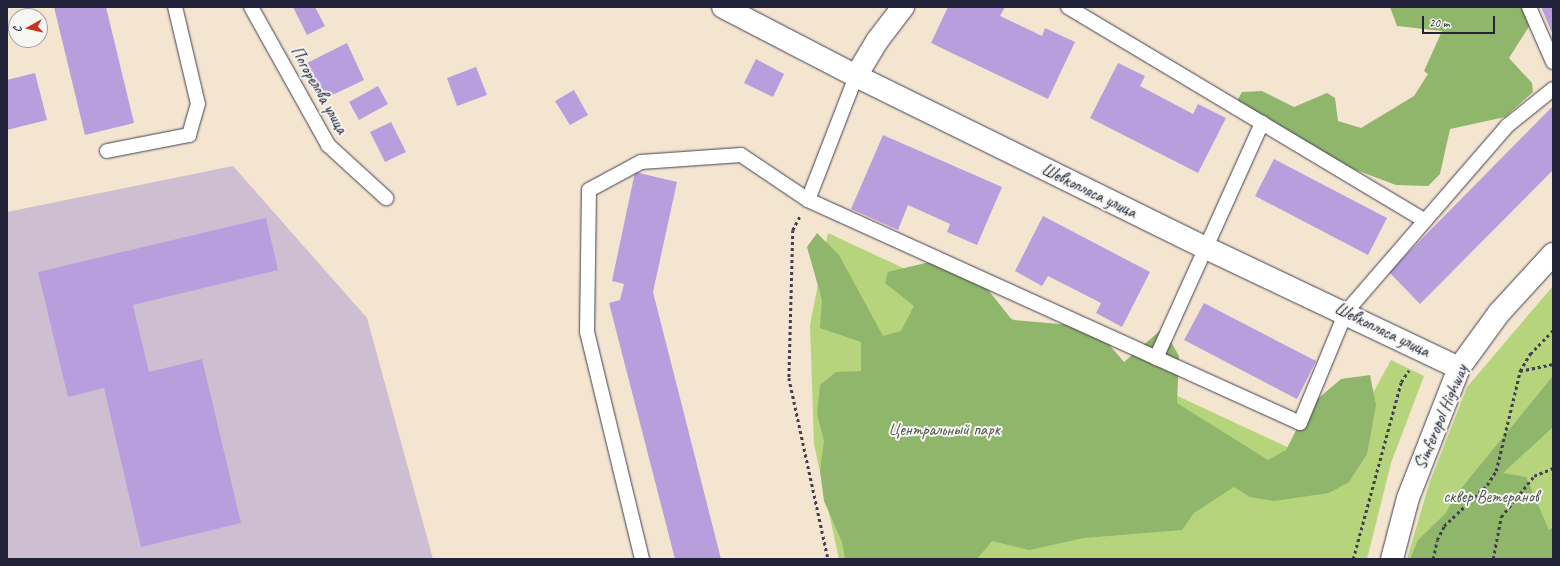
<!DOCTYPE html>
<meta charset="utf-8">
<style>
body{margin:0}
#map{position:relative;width:1560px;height:566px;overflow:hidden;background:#f4e5d0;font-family:Caveat,sans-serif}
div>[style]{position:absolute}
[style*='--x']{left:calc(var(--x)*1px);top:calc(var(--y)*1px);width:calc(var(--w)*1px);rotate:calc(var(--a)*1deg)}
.industrial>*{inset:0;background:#cebed1}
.green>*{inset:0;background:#b5d47b}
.forest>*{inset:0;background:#90b66b}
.building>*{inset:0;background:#b99ede}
.path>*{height:2.5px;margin-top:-1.25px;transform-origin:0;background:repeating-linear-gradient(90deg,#423f51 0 3px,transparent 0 6px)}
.roads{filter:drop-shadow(0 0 1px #423f51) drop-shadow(0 0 1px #423f51)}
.lane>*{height:14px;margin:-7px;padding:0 7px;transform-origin:7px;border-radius:7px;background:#fff}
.street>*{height:22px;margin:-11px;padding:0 11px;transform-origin:11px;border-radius:11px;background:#fff}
.primary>*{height:22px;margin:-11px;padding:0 11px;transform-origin:11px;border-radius:11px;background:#fff}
span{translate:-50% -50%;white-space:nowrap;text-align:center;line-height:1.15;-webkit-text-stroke:4px #f6f6f2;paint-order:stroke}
.street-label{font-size:17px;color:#22223b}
.park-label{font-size:17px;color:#4e574e}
.frame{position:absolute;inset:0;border:8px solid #22223b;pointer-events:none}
.north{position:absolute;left:8px;top:8px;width:40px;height:40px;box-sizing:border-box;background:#f6f6f2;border:1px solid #a1a1a9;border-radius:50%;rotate:262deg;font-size:11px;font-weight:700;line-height:16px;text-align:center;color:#22223b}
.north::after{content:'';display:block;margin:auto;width:14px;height:18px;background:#c8321e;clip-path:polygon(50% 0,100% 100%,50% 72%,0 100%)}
.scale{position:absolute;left:1422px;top:16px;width:73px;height:18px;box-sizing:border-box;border:2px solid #22223b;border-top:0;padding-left:5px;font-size:12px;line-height:14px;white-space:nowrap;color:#22223b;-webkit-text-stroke:3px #f6f6f2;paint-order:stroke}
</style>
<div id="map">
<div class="industrial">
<div style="clip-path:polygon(233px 166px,367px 318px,433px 559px,7px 559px,7px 212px)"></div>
</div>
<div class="green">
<div style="clip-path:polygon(828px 233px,1332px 468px,1391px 360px,1424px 376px,1391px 463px,1367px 559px,839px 559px,814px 444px,810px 325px)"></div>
<div style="clip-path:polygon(1553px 286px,1553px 522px,1544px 559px,1407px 559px,1429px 484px,1467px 387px)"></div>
</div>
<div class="forest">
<div style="clip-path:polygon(1390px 7px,1522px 7px,1530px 25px,1509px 58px,1532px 83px,1533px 92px,1505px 117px,1450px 129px,1440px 174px,1428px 186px,1396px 185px,1287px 144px,1231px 112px,1242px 92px,1262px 91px,1294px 107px,1327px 93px,1335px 98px,1338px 121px,1361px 128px,1414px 96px,1428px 74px,1424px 71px,1442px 31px,1397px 26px)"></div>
<div style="clip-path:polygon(817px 233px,839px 255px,883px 336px,901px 331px,914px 306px,885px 283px,888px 272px,938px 260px,985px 286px,1012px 320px,1094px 327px,1124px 362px,1163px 328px,1179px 356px,1177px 403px,1268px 460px,1286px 450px,1308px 407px,1341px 379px,1370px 375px,1376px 405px,1367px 454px,1349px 482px,1329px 493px,1274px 501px,1250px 497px,1234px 487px,1194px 513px,1182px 530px,1084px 538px,1029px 550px,992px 541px,977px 559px,845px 559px,842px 542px,824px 501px,820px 471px,824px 441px,817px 414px,820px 385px,836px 372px,861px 371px,861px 342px,820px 328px,822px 300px,807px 247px)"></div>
<div style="clip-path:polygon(1553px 376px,1553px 427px,1503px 473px,1526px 477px,1549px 530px,1553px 527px,1553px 559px,1410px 559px,1418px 540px,1446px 513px,1455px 496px)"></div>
</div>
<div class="building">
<div style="clip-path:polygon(54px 7px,106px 7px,134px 123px,85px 135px)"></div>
<div style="clip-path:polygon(293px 7px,315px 7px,325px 26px,307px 35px)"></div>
<div style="clip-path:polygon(948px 7px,1005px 7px,1000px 16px,1042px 36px,1045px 28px,1075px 42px,1048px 99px,931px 43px)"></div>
<div style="clip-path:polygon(1541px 7px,1553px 7px,1553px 35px)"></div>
<div style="clip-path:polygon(347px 43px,364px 80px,324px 99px,307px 63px)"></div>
<div style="clip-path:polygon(756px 59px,784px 74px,773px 97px,744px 83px)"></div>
<div style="clip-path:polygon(1118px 63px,1145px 76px,1140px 86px,1193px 114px,1198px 104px,1226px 118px,1198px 173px,1090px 118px)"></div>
<div style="clip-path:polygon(476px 67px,487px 95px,457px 106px,447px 78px)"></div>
<div style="clip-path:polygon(35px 73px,47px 120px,7px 130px,7px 80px)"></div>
<div style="clip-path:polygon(378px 86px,388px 104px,359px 120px,349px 102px)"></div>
<div style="clip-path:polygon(574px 90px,588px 115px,570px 125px,555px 101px)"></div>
<div style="clip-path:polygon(1553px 106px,1553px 170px,1420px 304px,1389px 272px)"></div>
<div style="clip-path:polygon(391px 122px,406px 152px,385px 162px,370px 132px)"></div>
<div style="clip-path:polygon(883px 135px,1002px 187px,977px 245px,947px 232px,950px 224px,908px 205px,898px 230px,851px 209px)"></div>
<div style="clip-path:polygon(1274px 159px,1387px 218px,1368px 255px,1255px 196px)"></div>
<div style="clip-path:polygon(635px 172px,677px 182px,653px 292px,721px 559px,675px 559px,609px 303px,620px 300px,624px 284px,612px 281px)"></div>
<div style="clip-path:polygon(1043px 216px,1150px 272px,1122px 327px,1096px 313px,1101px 303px,1048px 276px,1042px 286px,1015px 271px)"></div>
<div style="clip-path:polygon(266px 218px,278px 270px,133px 305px,149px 372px,202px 359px,241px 523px,141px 547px,104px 388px,68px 397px,38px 272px)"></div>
<div style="clip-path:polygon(1204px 303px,1316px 361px,1297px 399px,1184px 340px)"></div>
</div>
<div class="path">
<div style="--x:800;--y:217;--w:15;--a:118"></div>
<div style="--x:793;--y:230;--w:148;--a:91.5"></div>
<div style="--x:789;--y:378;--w:185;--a:77.8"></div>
<div style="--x:1520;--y:371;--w:34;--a:-12"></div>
<div style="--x:1353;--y:559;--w:183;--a:-74.8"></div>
<div style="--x:1401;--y:382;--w:14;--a:-56"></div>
<div style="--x:1433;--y:559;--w:19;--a:-78"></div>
<div style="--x:1437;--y:540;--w:16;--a:-63"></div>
<div style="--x:1444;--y:526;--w:59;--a:-43.6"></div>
<div style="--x:1487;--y:485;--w:17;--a:-57"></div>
<div style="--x:1496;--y:471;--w:103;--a:-76.5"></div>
<div style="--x:1520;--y:371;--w:20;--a:-60"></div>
<div style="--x:1530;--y:354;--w:33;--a:-46"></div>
<div style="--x:1493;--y:559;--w:43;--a:-79.2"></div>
<div style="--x:1501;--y:517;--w:53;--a:-51.2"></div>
<div style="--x:1534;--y:476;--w:21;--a:-23"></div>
</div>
<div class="roads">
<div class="lane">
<div style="--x:251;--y:7;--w:158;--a:60.8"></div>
<div style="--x:328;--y:145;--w:79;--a:42.4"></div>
<div style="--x:1068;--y:7;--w:416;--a:30.9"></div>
<div style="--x:1529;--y:7;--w:60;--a:66.4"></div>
<div style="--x:107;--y:151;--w:84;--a:-11"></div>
<div style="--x:189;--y:135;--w:32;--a:-74"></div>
<div style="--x:198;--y:104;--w:100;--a:-103.3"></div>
<div style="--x:808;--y:200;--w:540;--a:24.38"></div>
<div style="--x:1300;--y:423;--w:120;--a:-67.5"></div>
<div style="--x:1346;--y:312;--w:246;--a:-49.1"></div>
<div style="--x:1507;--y:126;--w:59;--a:-38.8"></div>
<div style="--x:1156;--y:358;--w:258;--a:-65.7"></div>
<div style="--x:642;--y:559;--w:234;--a:-103.6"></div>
<div style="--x:587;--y:332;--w:142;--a:-89.2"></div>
<div style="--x:589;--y:190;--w:59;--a:-28.3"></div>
<div style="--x:641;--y:162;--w:100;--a:-4"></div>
<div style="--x:741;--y:155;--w:81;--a:33.9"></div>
<div style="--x:808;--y:200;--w:133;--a:-68.8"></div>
</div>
<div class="street">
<div style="--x:723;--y:7;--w:150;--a:27.4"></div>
<div style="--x:856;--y:76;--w:388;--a:26.2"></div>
<div style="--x:1204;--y:247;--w:282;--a:25.4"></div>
<div style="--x:856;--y:76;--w:41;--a:-59"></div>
<div style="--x:877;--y:41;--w:43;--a:-52.6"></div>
</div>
<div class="primary">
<div style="--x:1392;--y:559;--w:63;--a:-75.3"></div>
<div style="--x:1408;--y:498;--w:140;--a:-68.6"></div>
<div style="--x:1459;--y:368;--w:68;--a:-54"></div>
<div style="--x:1499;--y:313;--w:80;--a:-47.5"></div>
</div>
</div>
<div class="street-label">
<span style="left:319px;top:90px;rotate:60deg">Погорелова улица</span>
<span style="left:1089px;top:191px;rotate:26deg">Шевкопляса улица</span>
<span style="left:1382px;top:330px;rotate:26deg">Шевкопляса улица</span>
<span style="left:1441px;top:417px;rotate:-67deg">Simferopol Highway</span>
</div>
<div class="park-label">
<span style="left:944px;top:430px">Центральный парк</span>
<span style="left:1491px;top:497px">сквер Ветеранов</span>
</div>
<div class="frame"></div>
<div class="north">С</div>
<div class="scale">20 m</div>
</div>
